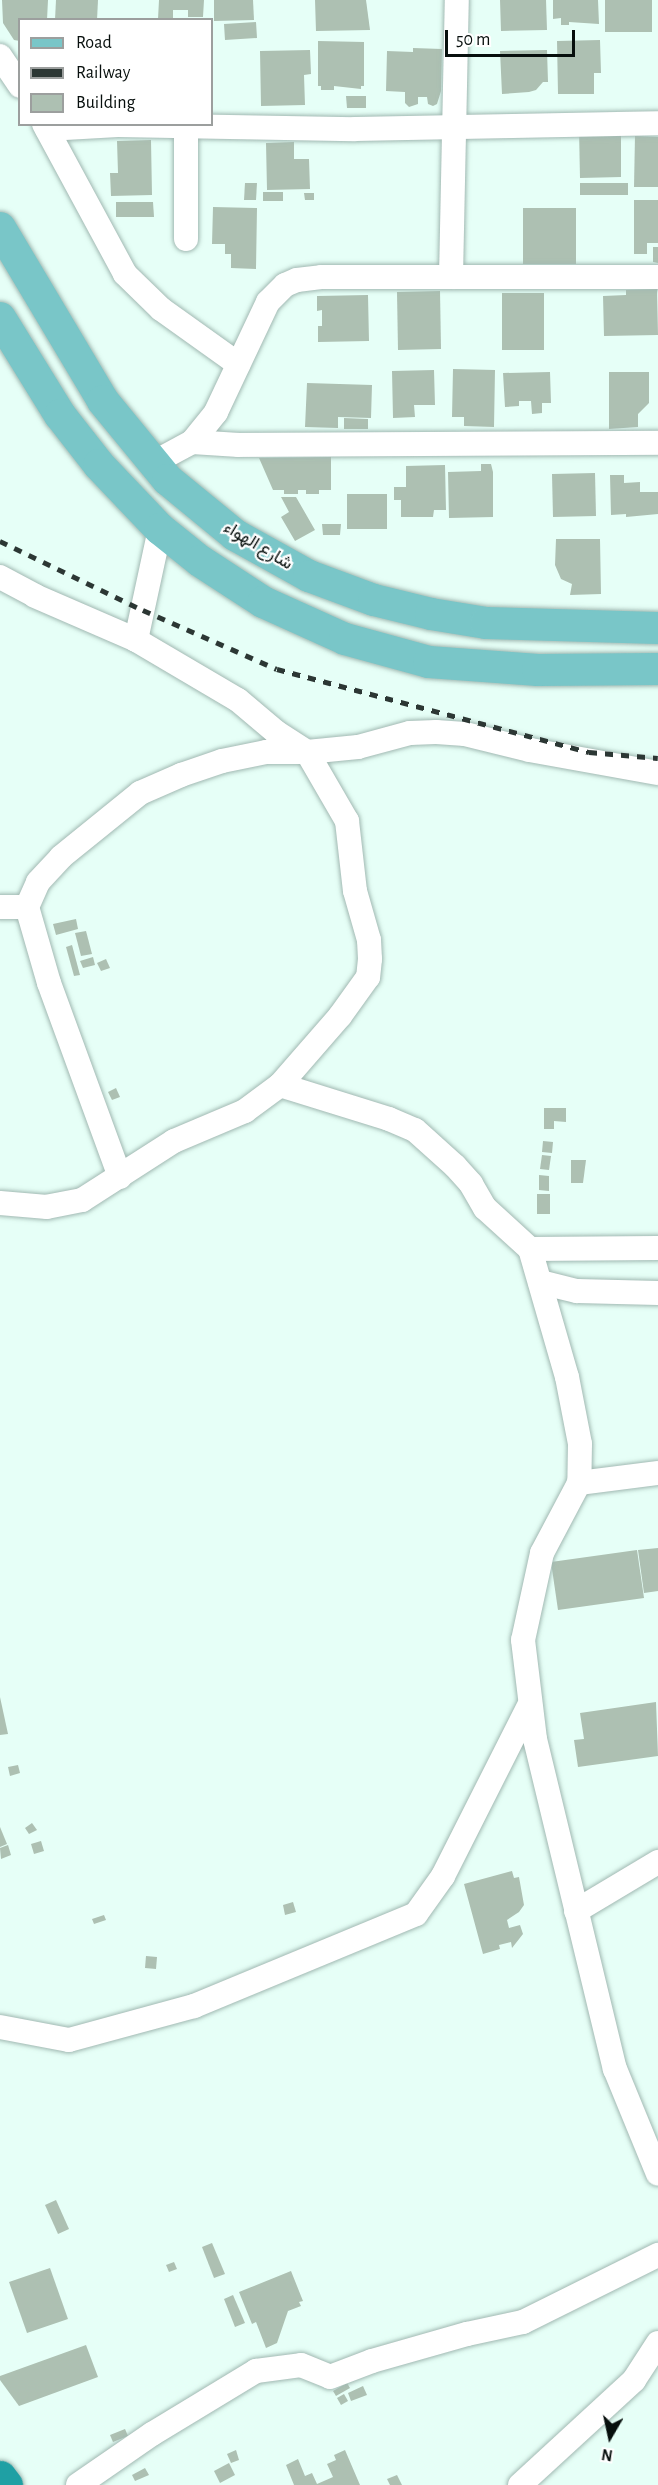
<!DOCTYPE html>
<meta charset="utf-8">
<style>
body{margin:0}
#map{position:relative;width:658px;height:2485px;overflow:hidden;background:#e6fff7;font-family:"Alegreya Sans",Vazirmatn,sans-serif}
div>[style]{position:absolute}
[style*='--x']{left:calc(var(--x)*1px);top:calc(var(--y)*1px);width:calc(var(--w)*1px);rotate:calc(var(--a)*1deg)}
.building>*{inset:0;background:#adc0b2}
.roads{filter:drop-shadow(0 0 2px #a1b9b2) drop-shadow(0 0 2px #a1b9b2)}
.minor>*{height:24px;margin:-12px;padding:0 12px;transform-origin:12px;border-radius:12px;background:#fff}
.major>*{height:32px;margin:-16px;padding:0 16px;transform-origin:16px;border-radius:16px;background:#79c6c8}
.highway>*{height:33px;margin:-16.5px;padding:0 16.5px;transform-origin:16.5px;border-radius:16.5px;background:#1fa0a4}
.rail>*{height:4.5px;margin-top:-2.25px;transform-origin:0;background:repeating-linear-gradient(90deg,#2c3734 0 8px,transparent 0 16px)}
span{translate:-50% -50%;white-space:nowrap;text-align:center;line-height:1.15;-webkit-text-stroke:4.5px #fff;paint-order:stroke}
.street-label{font-size:18px;color:#070f0d}
.legend{position:absolute;left:18px;top:18px;width:195px;height:108px;box-sizing:border-box;background:#fff;border:2px solid #9c9f9e;margin:0;padding:8px 10px;list-style:none;font-size:18px;color:#070f0d}
.legend li{display:flex;align-items:center;gap:12px;height:30px}
.legend b{width:30px;border:2px solid #9c9f9e}
.north{position:absolute;left:580px;top:2407px;width:60px;height:60px;-webkit-text-stroke:4px #fff;paint-order:stroke;rotate:189deg;font-size:16px;font-weight:700;line-height:24px;text-align:center;color:#070f0d}
.north::after{content:'';display:block;margin:auto;width:21px;height:27px;background:#070f0d;clip-path:polygon(50% 0,100% 100%,50% 72%,0 100%)}
.scale{position:absolute;left:445px;top:30px;width:130px;height:27px;box-sizing:border-box;border:3px solid #070f0d;border-top:0;padding-left:8px;font-size:18px;line-height:21px;white-space:nowrap;color:#070f0d;-webkit-text-stroke:4px #fff;paint-order:stroke}
</style>
<div id="map">
<div class="building">
<div style="clip-path:polygon(2px 0,48px 0,47px 20px,20px 20px,20px 41px,14px 40px,3px 23px)"></div>
<div style="clip-path:polygon(56px 0,98px 0,97px 20px,55px 20px)"></div>
<div style="clip-path:polygon(159px 0,204px 0,203px 17px,188px 17px,188px 10px,173px 10px,173px 19px,158px 19px)"></div>
<div style="clip-path:polygon(214px 0,253px 0,254px 20px,214px 21px)"></div>
<div style="clip-path:polygon(315px 0,366px 0,370px 30px,316px 31px)"></div>
<div style="clip-path:polygon(500px 0,546px 0,547px 30px,501px 31px)"></div>
<div style="clip-path:polygon(553px 0,598px 0,599px 24px,569px 22px,569px 25px,561px 25px,561px 18px,553px 19px)"></div>
<div style="clip-path:polygon(605px 0,652px 0,652px 32px,605px 32px)"></div>
<div style="clip-path:polygon(256px 22px,257px 38px,225px 40px,224px 24px)"></div>
<div style="clip-path:polygon(600px 40px,601px 73px,594px 73px,594px 94px,558px 94px,557px 41px)"></div>
<div style="clip-path:polygon(318px 41px,364px 42px,364px 86px,361px 86px,361px 89px,334px 86px,334px 90px,321px 90px,321px 86px,318px 86px)"></div>
<div style="clip-path:polygon(413px 48px,442px 49px,441px 91px,437px 104px,433px 106px,428px 104px,427px 97px,418px 97px,418px 104px,409px 107px,405px 103px,405px 92px,386px 91px,387px 51px,413px 52px)"></div>
<div style="clip-path:polygon(310px 50px,311px 74px,304px 75px,305px 105px,261px 106px,260px 51px)"></div>
<div style="clip-path:polygon(547px 50px,548px 82px,543px 82px,536px 90px,529px 92px,502px 94px,500px 51px)"></div>
<div style="clip-path:polygon(346px 96px,366px 96px,366px 108px,347px 108px)"></div>
<div style="clip-path:polygon(579px 129px,621px 129px,621px 177px,580px 178px)"></div>
<div style="clip-path:polygon(635px 136px,658px 137px,658px 187px,634px 187px)"></div>
<div style="clip-path:polygon(151px 140px,152px 195px,111px 196px,110px 173px,118px 173px,117px 141px)"></div>
<div style="clip-path:polygon(294px 142px,294px 159px,309px 159px,310px 189px,267px 190px,266px 143px)"></div>
<div style="clip-path:polygon(245px 183px,257px 183px,256px 200px,244px 200px)"></div>
<div style="clip-path:polygon(580px 183px,628px 183px,628px 195px,580px 195px)"></div>
<div style="clip-path:polygon(263px 192px,283px 192px,283px 201px,263px 201px)"></div>
<div style="clip-path:polygon(304px 193px,314px 193px,314px 200px,305px 200px)"></div>
<div style="clip-path:polygon(634px 200px,658px 200px,658px 243px,647px 243px,647px 254px,634px 254px)"></div>
<div style="clip-path:polygon(116px 202px,153px 202px,154px 217px,116px 217px)"></div>
<div style="clip-path:polygon(213px 207px,257px 208px,256px 269px,231px 268px,231px 254px,225px 254px,225px 244px,212px 244px)"></div>
<div style="clip-path:polygon(523px 208px,576px 208px,576px 264px,523px 264px)"></div>
<div style="clip-path:polygon(653px 247px,658px 247px,658px 263px,653px 262px)"></div>
<div style="clip-path:polygon(657px 289px,658px 335px,604px 336px,603px 296px,626px 295px,626px 290px)"></div>
<div style="clip-path:polygon(440px 291px,441px 349px,398px 350px,397px 292px)"></div>
<div style="clip-path:polygon(502px 293px,544px 293px,544px 350px,502px 350px)"></div>
<div style="clip-path:polygon(368px 295px,369px 341px,318px 342px,318px 326px,322px 326px,322px 310px,317px 311px,317px 296px)"></div>
<div style="clip-path:polygon(453px 369px,495px 370px,494px 427px,464px 426px,464px 417px,452px 417px)"></div>
<div style="clip-path:polygon(434px 370px,435px 405px,414px 405px,415px 417px,393px 418px,392px 371px)"></div>
<div style="clip-path:polygon(550px 372px,551px 403px,542px 403px,542px 413px,532px 414px,531px 401px,519px 401px,519px 406px,505px 407px,503px 373px)"></div>
<div style="clip-path:polygon(609px 372px,649px 372px,649px 403px,638px 414px,638px 427px,609px 429px)"></div>
<div style="clip-path:polygon(307px 383px,372px 385px,371px 418px,338px 417px,338px 428px,305px 427px)"></div>
<div style="clip-path:polygon(344px 418px,368px 419px,368px 429px,344px 429px)"></div>
<div style="clip-path:polygon(331px 457px,331px 490px,319px 490px,319px 494px,306px 494px,306px 490px,298px 490px,298px 494px,284px 494px,284px 490px,273px 490px,259px 458px)"></div>
<div style="clip-path:polygon(481px 464px,491px 464px,493px 472px,493px 517px,449px 518px,448px 472px,481px 471px)"></div>
<div style="clip-path:polygon(445px 465px,446px 510px,434px 510px,433px 517px,401px 517px,401px 500px,394px 500px,394px 487px,406px 487px,406px 466px)"></div>
<div style="clip-path:polygon(595px 473px,596px 516px,553px 517px,552px 474px)"></div>
<div style="clip-path:polygon(610px 475px,624px 475px,624px 483px,640px 482px,640px 492px,658px 492px,658px 514px,626px 517px,626px 514px,611px 515px)"></div>
<div style="clip-path:polygon(347px 494px,387px 494px,387px 529px,347px 529px)"></div>
<div style="clip-path:polygon(281px 497px,296px 497px,315px 530px,295px 541px,281px 517px,289px 512px)"></div>
<div style="clip-path:polygon(322px 524px,341px 524px,340px 535px,323px 535px)"></div>
<div style="clip-path:polygon(556px 539px,600px 539px,601px 594px,570px 595px,572px 584px,561px 579px,555px 565px)"></div>
<div style="clip-path:polygon(76px 919px,78px 929px,56px 935px,53px 924px)"></div>
<div style="clip-path:polygon(86px 931px,92px 954px,81px 956px,75px 933px)"></div>
<div style="clip-path:polygon(72px 945px,80px 975px,74px 976px,66px 947px)"></div>
<div style="clip-path:polygon(93px 957px,95px 965px,83px 968px,80px 961px)"></div>
<div style="clip-path:polygon(106px 959px,110px 968px,101px 971px,97px 963px)"></div>
<div style="clip-path:polygon(116px 1088px,120px 1097px,112px 1100px,108px 1092px)"></div>
<div style="clip-path:polygon(544px 1108px,566px 1108px,566px 1122px,554px 1121px,554px 1129px,544px 1129px)"></div>
<div style="clip-path:polygon(543px 1141px,553px 1142px,552px 1153px,542px 1152px)"></div>
<div style="clip-path:polygon(542px 1155px,551px 1156px,549px 1170px,540px 1169px)"></div>
<div style="clip-path:polygon(571px 1160px,586px 1160px,583px 1183px,571px 1183px)"></div>
<div style="clip-path:polygon(539px 1175px,549px 1176px,549px 1191px,539px 1190px)"></div>
<div style="clip-path:polygon(537px 1194px,550px 1194px,550px 1214px,537px 1214px)"></div>
<div style="clip-path:polygon(658px 1548px,658px 1591px,644px 1593px,638px 1550px)"></div>
<div style="clip-path:polygon(637px 1550px,644px 1598px,558px 1610px,551px 1562px)"></div>
<div style="clip-path:polygon(0 1697px,8px 1734px,0 1735px)"></div>
<div style="clip-path:polygon(656px 1702px,658px 1756px,578px 1767px,574px 1740px,584px 1739px,580px 1713px)"></div>
<div style="clip-path:polygon(18px 1765px,20px 1773px,10px 1776px,8px 1767px)"></div>
<div style="clip-path:polygon(32px 1823px,37px 1830px,29px 1834px,25px 1828px)"></div>
<div style="clip-path:polygon(0 1827px,7px 1844px,0 1847px)"></div>
<div style="clip-path:polygon(41px 1841px,44px 1851px,34px 1854px,31px 1844px)"></div>
<div style="clip-path:polygon(8px 1845px,11px 1855px,1px 1859px,0 1848px)"></div>
<div style="clip-path:polygon(512px 1871px,514px 1878px,519px 1877px,524px 1905px,519px 1912px,507px 1920px,509px 1928px,520px 1925px,523px 1934px,512px 1948px,511px 1942px,499px 1945px,500px 1949px,483px 1954px,464px 1884px)"></div>
<div style="clip-path:polygon(293px 1902px,296px 1912px,285px 1915px,283px 1905px)"></div>
<div style="clip-path:polygon(104px 1915px,106px 1920px,94px 1924px,92px 1919px)"></div>
<div style="clip-path:polygon(146px 1956px,157px 1957px,156px 1969px,145px 1968px)"></div>
<div style="clip-path:polygon(56px 2200px,69px 2229px,58px 2234px,45px 2205px)"></div>
<div style="clip-path:polygon(212px 2243px,225px 2274px,214px 2278px,202px 2247px)"></div>
<div style="clip-path:polygon(174px 2262px,177px 2269px,169px 2272px,166px 2265px)"></div>
<div style="clip-path:polygon(50px 2268px,68px 2319px,27px 2333px,9px 2282px)"></div>
<div style="clip-path:polygon(291px 2271px,303px 2301px,299px 2302px,301px 2306px,288px 2311px,277px 2343px,266px 2348px,256px 2322px,252px 2324px,239px 2292px)"></div>
<div style="clip-path:polygon(233px 2295px,245px 2323px,235px 2327px,224px 2299px)"></div>
<div style="clip-path:polygon(86px 2345px,98px 2377px,19px 2406px,0 2380px,0 2376px)"></div>
<div style="clip-path:polygon(347px 2383px,350px 2388px,336px 2396px,333px 2391px)"></div>
<div style="clip-path:polygon(363px 2386px,367px 2395px,351px 2401px,348px 2393px)"></div>
<div style="clip-path:polygon(344px 2394px,348px 2401px,341px 2405px,337px 2398px)"></div>
<div style="clip-path:polygon(125px 2429px,128px 2436px,113px 2442px,110px 2435px)"></div>
<div style="clip-path:polygon(236px 2450px,239px 2460px,231px 2463px,227px 2454px)"></div>
<div style="clip-path:polygon(345px 2450px,360px 2485px,294px 2485px,286px 2465px,298px 2459px,305px 2476px,312px 2473px,317px 2484px,333px 2477px,327px 2464px,336px 2460px,334px 2455px)"></div>
<div style="clip-path:polygon(229px 2463px,235px 2475px,220px 2483px,214px 2471px)"></div>
<div style="clip-path:polygon(145px 2468px,149px 2475px,135px 2481px,132px 2475px)"></div>
<div style="clip-path:polygon(397px 2475px,402px 2485px,390px 2485px,387px 2479px)"></div>
</div>
<div class="roads">
<div class="minor">
<div style="--x:0;--y:56;--w:36;--a:56"></div>
<div style="--x:44;--y:124;--w:170;--a:61.6"></div>
<div style="--x:125;--y:274;--w:50;--a:44.2"></div>
<div style="--x:161;--y:309;--w:95;--a:35.5"></div>
<div style="--x:47;--y:129;--w:71;--a:-3.2"></div>
<div style="--x:118;--y:125;--w:237;--a:1"></div>
<div style="--x:355;--y:129;--w:303;--a:-1.1"></div>
<div style="--x:186;--y:239;--w:113;--a:-90"></div>
<div style="--x:451;--y:277;--w:277;--a:-88.8"></div>
<div style="--x:192;--y:442;--w:47;--a:3.7"></div>
<div style="--x:239;--y:445;--w:419;--a:-0.3"></div>
<div style="--x:153;--y:463;--w:44;--a:-28.3"></div>
<div style="--x:192;--y:442;--w:38;--a:-51"></div>
<div style="--x:216;--y:412;--w:122;--a:-64.7"></div>
<div style="--x:268;--y:302;--w:24;--a:-45"></div>
<div style="--x:285;--y:285;--w:13;--a:-23"></div>
<div style="--x:297;--y:280;--w:24;--a:-7"></div>
<div style="--x:321;--y:277;--w:337;--a:0"></div>
<div style="--x:0;--y:577;--w:40;--a:28"></div>
<div style="--x:35;--y:596;--w:110;--a:23.5"></div>
<div style="--x:136;--y:640;--w:118;--a:30.5"></div>
<div style="--x:238;--y:700;--w:50;--a:40.1"></div>
<div style="--x:276;--y:732;--w:37;--a:33"></div>
<div style="--x:307;--y:752;--w:80;--a:59.9"></div>
<div style="--x:347;--y:821;--w:70;--a:83.5"></div>
<div style="--x:355;--y:891;--w:51;--a:74.1"></div>
<div style="--x:369;--y:940;--w:19;--a:87"></div>
<div style="--x:370;--y:959;--w:18;--a:96"></div>
<div style="--x:368;--y:977;--w:48;--a:125.7"></div>
<div style="--x:340;--y:1016;--w:91;--a:131"></div>
<div style="--x:280;--y:1085;--w:44;--a:143.4"></div>
<div style="--x:245;--y:1111;--w:77;--a:157.1"></div>
<div style="--x:174;--y:1141;--w:109;--a:147.3"></div>
<div style="--x:82;--y:1200;--w:36;--a:169"></div>
<div style="--x:47;--y:1207;--w:47;--a:-175.1"></div>
<div style="--x:136;--y:640;--w:114;--a:-77.8"></div>
<div style="--x:0;--y:907;--w:27;--a:0"></div>
<div style="--x:280;--y:1085;--w:114;--a:17.3"></div>
<div style="--x:389;--y:1119;--w:28;--a:23"></div>
<div style="--x:415;--y:1130;--w:54;--a:42"></div>
<div style="--x:455;--y:1166;--w:24;--a:48"></div>
<div style="--x:471;--y:1184;--w:28;--a:60"></div>
<div style="--x:485;--y:1208;--w:61;--a:42.3"></div>
<div style="--x:530;--y:1249;--w:133;--a:73.9"></div>
<div style="--x:567;--y:1377;--w:68;--a:79"></div>
<div style="--x:580;--y:1444;--w:39;--a:91"></div>
<div style="--x:579;--y:1483;--w:79;--a:117.9"></div>
<div style="--x:542;--y:1553;--w:89;--a:102.3"></div>
<div style="--x:523;--y:1640;--w:100;--a:83.1"></div>
<div style="--x:535;--y:1739;--w:340;--a:76.4"></div>
<div style="--x:615;--y:2069;--w:113;--a:67.7"></div>
<div style="--x:120;--y:1177;--w:207;--a:-110.1"></div>
<div style="--x:49;--y:983;--w:79;--a:-106.1"></div>
<div style="--x:27;--y:907;--w:27;--a:-66"></div>
<div style="--x:38;--y:882;--w:34;--a:-47"></div>
<div style="--x:61;--y:857;--w:102;--a:-39"></div>
<div style="--x:140;--y:793;--w:45;--a:-23.7"></div>
<div style="--x:181;--y:775;--w:43;--a:-18.9"></div>
<div style="--x:222;--y:761;--w:45;--a:-11.6"></div>
<div style="--x:266;--y:752;--w:41;--a:0"></div>
<div style="--x:307;--y:752;--w:51;--a:-5.6"></div>
<div style="--x:358;--y:747;--w:54;--a:-15.1"></div>
<div style="--x:410;--y:733;--w:26;--a:-2"></div>
<div style="--x:436;--y:732;--w:29;--a:4"></div>
<div style="--x:465;--y:734;--w:67;--a:13.8"></div>
<div style="--x:530;--y:750;--w:130;--a:10.2"></div>
<div style="--x:530;--y:1249;--w:128;--a:-0.4"></div>
<div style="--x:540;--y:1282;--w:38;--a:14"></div>
<div style="--x:577;--y:1291;--w:81;--a:1.4"></div>
<div style="--x:579;--y:1483;--w:80;--a:-7.2"></div>
<div style="--x:576;--y:1911;--w:96;--a:-30.9"></div>
<div style="--x:0;--y:2027;--w:70;--a:10.7"></div>
<div style="--x:69;--y:2040;--w:130;--a:-15.2"></div>
<div style="--x:194;--y:2006;--w:240;--a:-22.5"></div>
<div style="--x:416;--y:1914;--w:47;--a:-54.6"></div>
<div style="--x:443;--y:1876;--w:193;--a:-63.2"></div>
<div style="--x:78;--y:2485;--w:90;--a:-34.6"></div>
<div style="--x:152;--y:2434;--w:122;--a:-31.2"></div>
<div style="--x:256;--y:2371;--w:45;--a:-7.6"></div>
<div style="--x:301;--y:2365;--w:31;--a:22"></div>
<div style="--x:330;--y:2377;--w:45;--a:-20.9"></div>
<div style="--x:372;--y:2361;--w:99;--a:-15.9"></div>
<div style="--x:467;--y:2334;--w:57;--a:-12.1"></div>
<div style="--x:523;--y:2322;--w:151;--a:-26.4"></div>
<div style="--x:520;--y:2485;--w:155;--a:-42.6"></div>
<div style="--x:634;--y:2380;--w:44;--a:-57"></div>
</div>
<div class="major">
<div style="--x:0;--y:228;--w:201;--a:59.2"></div>
<div style="--x:103;--y:401;--w:102;--a:50.6"></div>
<div style="--x:168;--y:480;--w:87;--a:39.4"></div>
<div style="--x:235;--y:535;--w:85;--a:29"></div>
<div style="--x:309;--y:576;--w:69;--a:20.3"></div>
<div style="--x:374;--y:600;--w:59;--a:13.8"></div>
<div style="--x:431;--y:614;--w:56;--a:9.3"></div>
<div style="--x:486;--y:623;--w:172;--a:1.7"></div>
<div style="--x:0;--y:318;--w:114;--a:58.3"></div>
<div style="--x:60;--y:415;--w:63;--a:52"></div>
<div style="--x:99;--y:465;--w:88;--a:46.4"></div>
<div style="--x:160;--y:529;--w:51;--a:38.7"></div>
<div style="--x:200;--y:561;--w:75;--a:33.1"></div>
<div style="--x:263;--y:602;--w:90;--a:24.3"></div>
<div style="--x:345;--y:639;--w:87;--a:15.3"></div>
<div style="--x:429;--y:662;--w:109;--a:4.2"></div>
<div style="--x:538;--y:670;--w:120;--a:-0.5"></div>
</div>
<div class="highway">
<div style="--x:0;--y:2477;--w:10;--a:53"></div>
</div>
</div>
<div class="rail">
<div style="--x:0;--y:541;--w:159;--a:25.8"></div>
<div style="--x:143;--y:610;--w:146;--a:23.8"></div>
<div style="--x:277;--y:669;--w:323;--a:14.9"></div>
<div style="--x:589;--y:752;--w:69;--a:5"></div>
</div>
<div class="street-label">
<span style="left:258px;top:546px;rotate:31deg">شارع الهواء</span>
</div>
<ul class="legend">
<li><b style="height:8px;background:#79c6c8"></b>Road</li>
<li><b style="height:8px;background:#2c3734"></b>Railway</li>
<li><b style="height:16px;background:#adc0b2"></b>Building</li>
</ul>
<div class="north">N</div>
<div class="scale">50 m</div>
</div>
